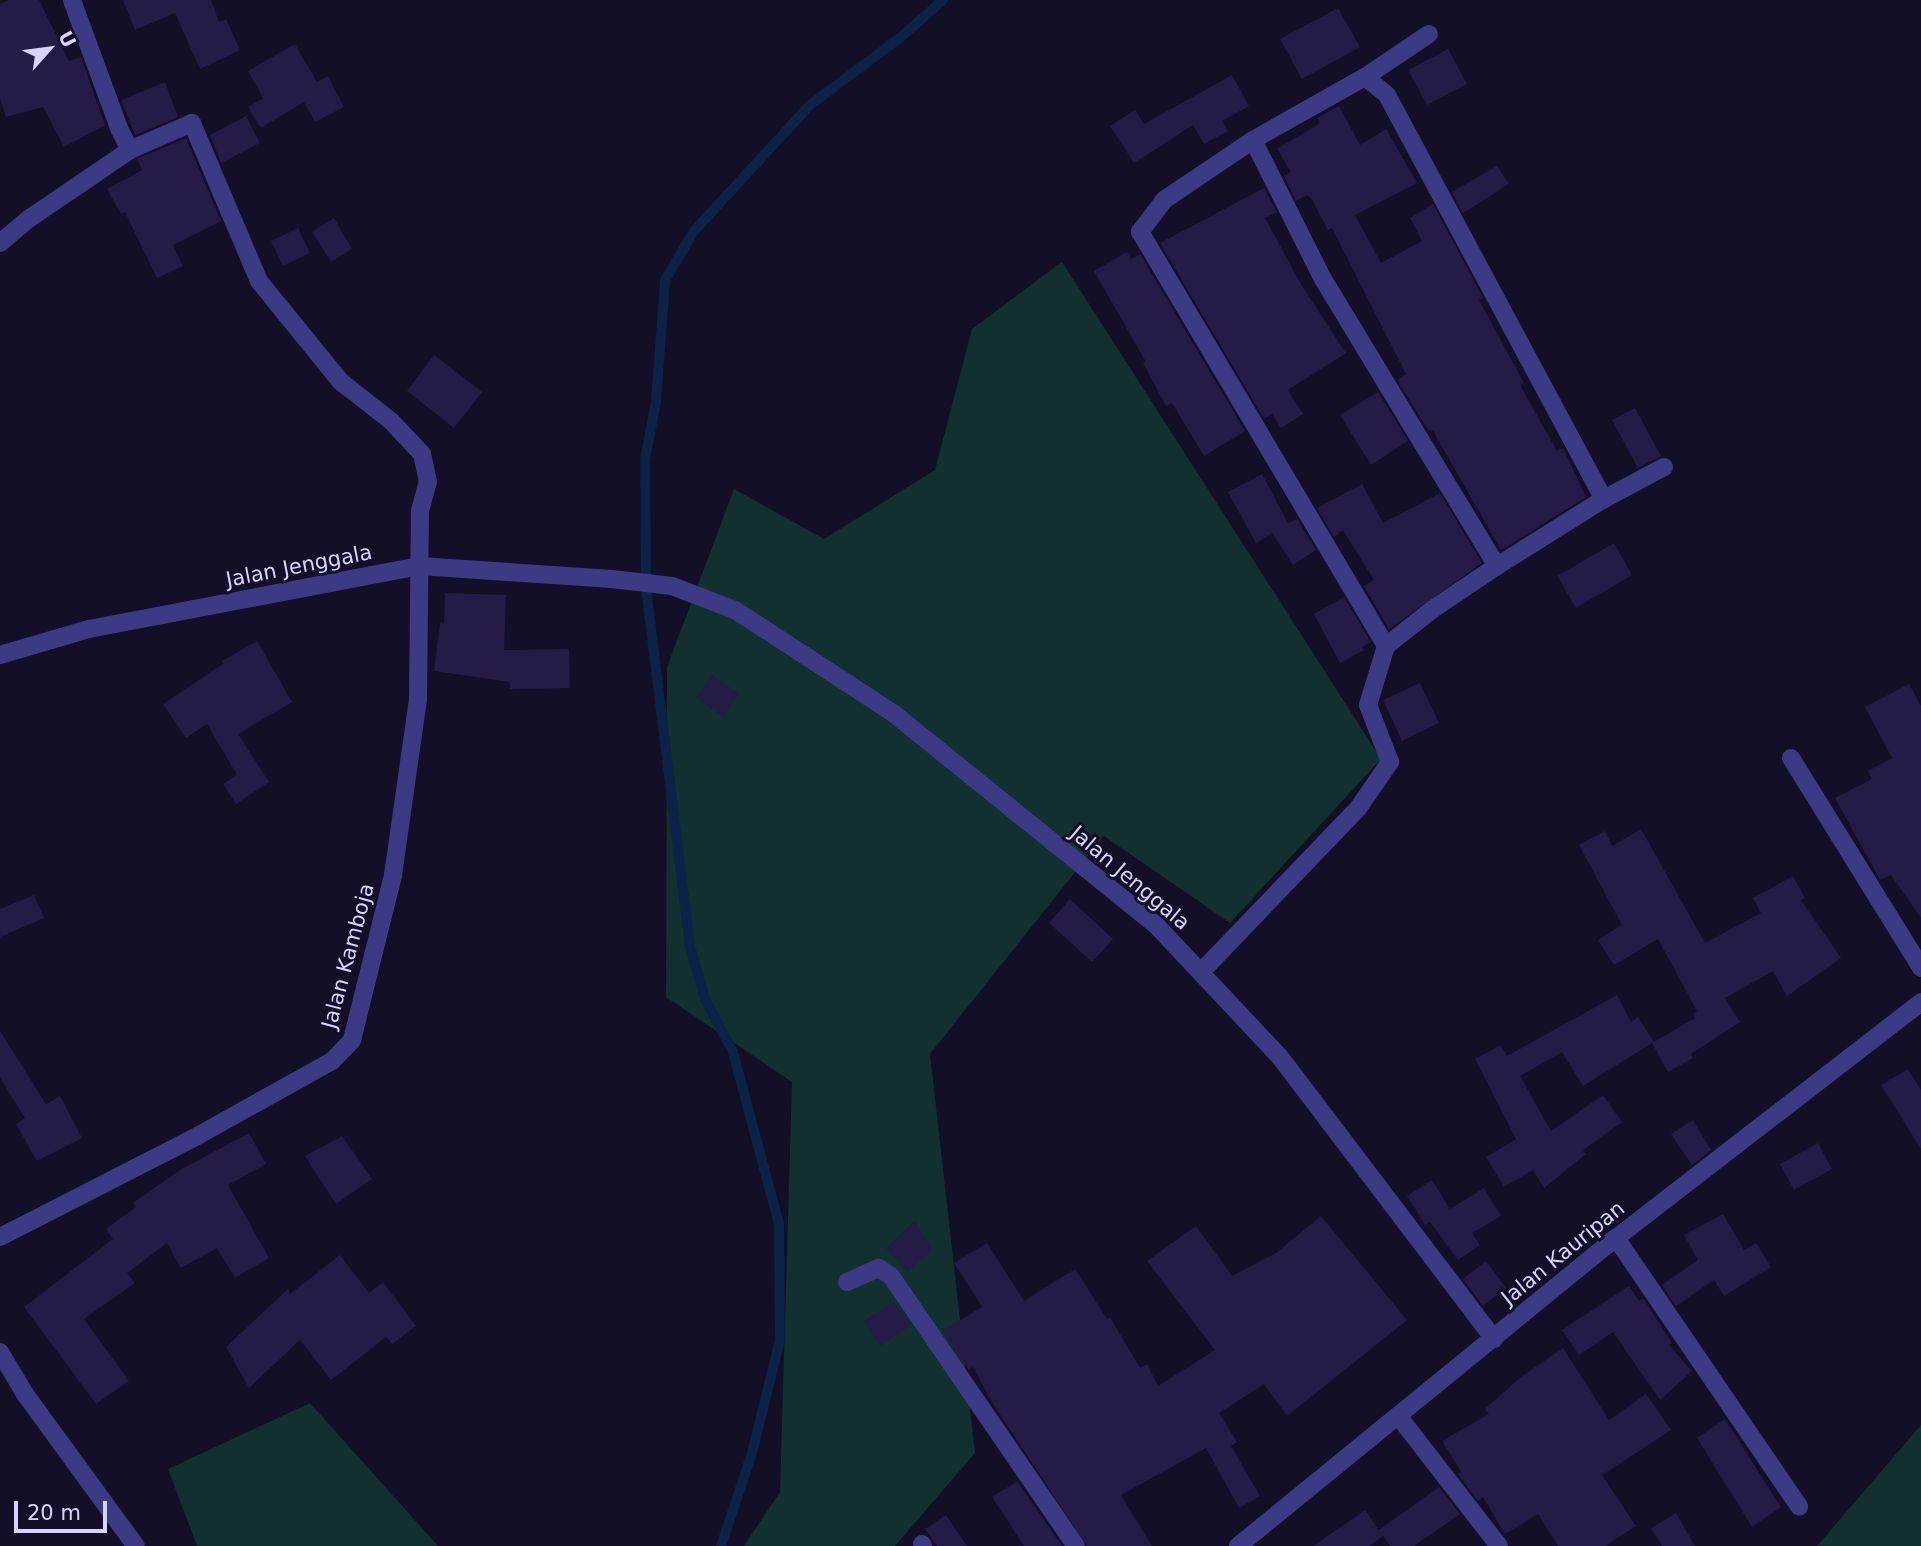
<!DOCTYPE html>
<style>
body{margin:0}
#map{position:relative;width:1921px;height:1546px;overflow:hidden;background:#130f26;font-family:"DejaVu Sans",sans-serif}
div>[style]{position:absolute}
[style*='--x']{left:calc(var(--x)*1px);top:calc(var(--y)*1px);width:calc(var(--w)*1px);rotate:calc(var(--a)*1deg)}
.green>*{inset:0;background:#12302f}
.stream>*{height:10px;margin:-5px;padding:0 5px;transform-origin:5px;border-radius:5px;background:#0c2248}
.building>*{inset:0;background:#241b47}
.minor>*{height:18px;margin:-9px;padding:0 9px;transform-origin:9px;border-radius:9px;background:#3d3a85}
span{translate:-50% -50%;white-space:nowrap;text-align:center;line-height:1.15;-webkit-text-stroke:6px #130f26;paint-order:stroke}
.street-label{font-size:21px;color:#d9d4ff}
.north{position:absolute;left:14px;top:14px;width:70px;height:70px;-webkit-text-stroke:5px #130f26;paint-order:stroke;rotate:62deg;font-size:19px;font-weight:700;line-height:28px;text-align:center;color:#d9d4ff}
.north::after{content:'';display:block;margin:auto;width:24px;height:32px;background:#d9d4ff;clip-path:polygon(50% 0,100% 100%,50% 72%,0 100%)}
.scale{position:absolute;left:14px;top:1501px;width:93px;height:32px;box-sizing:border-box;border:4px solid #d9d4ff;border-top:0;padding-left:9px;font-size:21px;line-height:24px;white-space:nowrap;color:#d9d4ff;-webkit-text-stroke:5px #130f26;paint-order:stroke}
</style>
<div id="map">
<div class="green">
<div style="clip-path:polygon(1062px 262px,1381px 759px,1230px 923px,1104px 836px,930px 1054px,975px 1453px,895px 1546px,744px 1546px,780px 1492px,792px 1082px,666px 997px,667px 667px,734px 489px,824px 539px,935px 470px,972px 329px)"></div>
<div style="clip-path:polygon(310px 1403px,438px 1546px,197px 1546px,168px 1469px)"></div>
<div style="clip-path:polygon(1921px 1425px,1921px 1546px,1817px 1546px)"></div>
</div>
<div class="stream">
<div style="--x:721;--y:1546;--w:98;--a:-71.6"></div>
<div style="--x:752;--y:1453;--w:116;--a:-76.1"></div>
<div style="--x:780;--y:1340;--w:116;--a:-90.5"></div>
<div style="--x:779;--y:1224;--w:178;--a:-105"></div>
<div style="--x:733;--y:1052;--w:60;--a:-117.8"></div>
<div style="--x:705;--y:999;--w:55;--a:-105.8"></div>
<div style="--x:690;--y:946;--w:361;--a:-97"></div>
<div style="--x:646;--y:588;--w:128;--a:-90.4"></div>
<div style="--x:645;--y:460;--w:60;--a:-79.4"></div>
<div style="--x:656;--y:401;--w:121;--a:-85.7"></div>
<div style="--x:665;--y:280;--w:57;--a:-59.4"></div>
<div style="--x:694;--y:231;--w:171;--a:-47.4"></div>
<div style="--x:810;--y:105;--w:112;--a:-36.7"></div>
<div style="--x:900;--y:38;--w:57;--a:-41.5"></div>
</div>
<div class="building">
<div style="clip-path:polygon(9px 0,39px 0,69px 61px,81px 57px,105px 125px,64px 147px,43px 107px,6px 117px,0 98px,0 4px)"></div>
<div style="clip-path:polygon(123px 0,211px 0,219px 22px,226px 19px,240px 50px,200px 69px,175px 13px,135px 30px)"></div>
<div style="clip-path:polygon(1338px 8px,1360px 47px,1302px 79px,1280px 39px)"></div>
<div style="clip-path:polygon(295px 44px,317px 82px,328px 76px,344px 107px,315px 122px,304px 102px,261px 128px,248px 107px,263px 98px,248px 71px)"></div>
<div style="clip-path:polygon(1448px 49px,1467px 84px,1427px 105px,1408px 70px)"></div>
<div style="clip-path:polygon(1232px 75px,1249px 106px,1222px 121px,1228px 131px,1204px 144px,1193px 125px,1134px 163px,1110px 126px,1135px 110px,1144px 124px)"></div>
<div style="clip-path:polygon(165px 82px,178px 117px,135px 135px,121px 100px)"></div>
<div style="clip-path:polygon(1339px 106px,1360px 145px,1386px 129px,1417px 183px,1355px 215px,1381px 263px,1422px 241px,1410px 218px,1433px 204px,1483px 298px,1479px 300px,1524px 383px,1520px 385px,1557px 451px,1563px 448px,1586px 497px,1501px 550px,1433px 431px,1428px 430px,1397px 380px,1406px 374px,1332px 228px,1328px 230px,1311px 198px,1307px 195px,1296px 201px,1284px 176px,1291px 172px,1277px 149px,1320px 123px,1317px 118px)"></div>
<div style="clip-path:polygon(246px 116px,260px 143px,221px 163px,210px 135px)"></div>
<div style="clip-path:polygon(186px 138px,221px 221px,173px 245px,183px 266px,157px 278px,125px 212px,121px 214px,107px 189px,142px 170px,137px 159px)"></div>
<div style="clip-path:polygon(1497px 166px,1509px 184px,1463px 213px,1452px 192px)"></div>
<div style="clip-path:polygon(1264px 188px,1277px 212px,1265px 218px,1302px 286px,1346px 353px,1288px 390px,1303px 414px,1281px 428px,1272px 414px,1264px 419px,1160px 243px)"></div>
<div style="clip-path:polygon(334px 218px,352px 249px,331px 262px,312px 232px)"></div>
<div style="clip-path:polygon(298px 228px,310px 253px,283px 266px,271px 241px)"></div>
<div style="clip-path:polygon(1127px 252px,1131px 259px,1140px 254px,1245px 431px,1204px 456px,1172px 403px,1166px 406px,1143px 363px,1146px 362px,1094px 271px)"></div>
<div style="clip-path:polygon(434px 355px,482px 392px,454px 428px,407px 391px)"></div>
<div style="clip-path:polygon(1378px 392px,1408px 441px,1371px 465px,1340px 415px)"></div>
<div style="clip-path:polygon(1635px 408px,1661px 456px,1638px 468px,1612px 420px)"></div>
<div style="clip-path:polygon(1262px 474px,1288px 523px,1297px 519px,1316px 550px,1293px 565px,1272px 533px,1256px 543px,1228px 492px)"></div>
<div style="clip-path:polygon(1362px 484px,1383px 523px,1440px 493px,1482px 563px,1389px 629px,1364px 586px,1374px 580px,1343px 530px,1334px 537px,1317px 508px)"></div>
<div style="clip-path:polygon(1614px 543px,1632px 575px,1576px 608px,1557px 576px)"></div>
<div style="clip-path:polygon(445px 593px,506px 595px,504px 650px,569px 649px,570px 688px,510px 689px,510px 682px,434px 671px,440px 623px,444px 624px)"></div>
<div style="clip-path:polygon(1344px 597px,1371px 642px,1362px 647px,1364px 650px,1340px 663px,1314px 614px)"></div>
<div style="clip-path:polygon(257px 641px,292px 702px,238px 734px,269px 782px,236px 804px,223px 784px,237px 775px,207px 724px,186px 738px,163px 704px,224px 663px,222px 661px)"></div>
<div style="clip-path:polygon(712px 675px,739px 694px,723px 717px,696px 698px)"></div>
<div style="clip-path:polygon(1420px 683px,1439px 723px,1402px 741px,1383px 700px)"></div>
<div style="clip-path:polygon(1909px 684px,1921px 706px,1921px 918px,1891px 875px,1880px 880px,1835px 798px,1872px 779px,1868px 771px,1892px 758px,1865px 707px)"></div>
<div style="clip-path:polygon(1641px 829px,1705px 943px,1761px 913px,1753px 898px,1793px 876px,1805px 898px,1801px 900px,1841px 958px,1787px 996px,1773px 971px,1725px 998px,1740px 1022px,1691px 1054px,1693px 1058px,1668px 1072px,1652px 1043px,1583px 1086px,1562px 1052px,1520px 1076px,1551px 1131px,1603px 1095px,1622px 1122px,1583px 1150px,1586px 1154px,1544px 1188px,1533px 1170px,1504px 1187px,1486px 1157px,1516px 1139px,1475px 1059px,1501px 1045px,1507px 1056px,1617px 995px,1631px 1022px,1638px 1017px,1654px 1042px,1695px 1018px,1693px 1014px,1697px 1011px,1658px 939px,1614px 965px,1598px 940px,1622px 925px,1579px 845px,1605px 831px,1612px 846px)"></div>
<div style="clip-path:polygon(34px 895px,44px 918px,0 937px,0 909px)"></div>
<div style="clip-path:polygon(1070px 899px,1113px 939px,1092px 962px,1049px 923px)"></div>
<div style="clip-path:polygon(0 1031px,46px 1104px,60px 1096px,82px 1138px,37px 1161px,16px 1124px,25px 1118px,0 1078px)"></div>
<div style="clip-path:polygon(1908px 1069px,1921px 1090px,1921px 1149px,1881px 1085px)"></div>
<div style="clip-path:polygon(1693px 1120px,1711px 1150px,1692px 1165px,1671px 1134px)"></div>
<div style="clip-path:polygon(249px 1133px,266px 1164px,228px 1185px,269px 1258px,235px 1278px,217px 1248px,181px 1268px,167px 1243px,127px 1273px,135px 1283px,84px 1319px,129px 1381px,96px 1404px,24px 1307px,113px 1239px,106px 1229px,136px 1207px,133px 1203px,180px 1170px)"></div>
<div style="clip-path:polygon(342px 1136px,372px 1179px,336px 1204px,305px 1156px)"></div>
<div style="clip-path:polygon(1818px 1143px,1832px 1169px,1794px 1190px,1780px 1164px)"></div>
<div style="clip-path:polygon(1432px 1180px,1450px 1209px,1484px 1188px,1501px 1216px,1472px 1233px,1480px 1245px,1458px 1260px,1430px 1222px,1425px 1225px,1407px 1196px)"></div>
<div style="clip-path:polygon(1723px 1214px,1744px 1250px,1756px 1243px,1771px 1267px,1724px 1296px,1714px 1280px,1676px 1306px,1662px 1285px,1698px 1260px,1684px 1235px)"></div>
<div style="clip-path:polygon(1321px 1216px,1407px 1320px,1287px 1416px,1264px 1384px,1219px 1413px,1237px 1442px,1231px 1446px,1260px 1496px,1239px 1508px,1206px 1448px,1121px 1495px,1152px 1546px,1087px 1546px,993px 1404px,973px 1367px,969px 1370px,942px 1331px,982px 1307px,954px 1263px,987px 1243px,1024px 1301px,1075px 1269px,1107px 1319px,1110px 1317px,1140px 1368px,1147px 1364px,1158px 1386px,1215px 1350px,1147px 1261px,1196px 1226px,1232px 1276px,1276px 1253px)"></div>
<div style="clip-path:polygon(915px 1221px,932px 1250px,907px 1272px,886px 1248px)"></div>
<div style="clip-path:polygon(340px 1255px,369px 1293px,383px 1282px,416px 1326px,392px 1344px,386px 1337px,331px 1380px,300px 1340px,249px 1388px,226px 1347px,288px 1289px,290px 1294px)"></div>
<div style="clip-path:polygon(1486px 1261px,1506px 1288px,1483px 1306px,1463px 1279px)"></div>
<div style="clip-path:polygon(1629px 1286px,1639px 1301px,1643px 1298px,1672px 1343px,1669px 1345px,1692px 1371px,1660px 1400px,1613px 1332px,1579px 1355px,1562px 1330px)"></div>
<div style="clip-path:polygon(894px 1301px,911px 1325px,880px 1346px,864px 1321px)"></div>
<div style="clip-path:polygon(1563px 1348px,1609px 1420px,1646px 1394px,1671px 1430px,1602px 1475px,1636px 1526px,1605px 1546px,1558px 1546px,1538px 1514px,1505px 1534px,1483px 1497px,1478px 1501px,1458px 1474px,1461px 1471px,1442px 1441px,1489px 1414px,1485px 1409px,1522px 1376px)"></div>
<div style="clip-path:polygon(1725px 1419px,1781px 1507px,1752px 1527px,1697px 1438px)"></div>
<div style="clip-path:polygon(1017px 1481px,1062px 1546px,1024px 1546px,992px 1497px)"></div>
<div style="clip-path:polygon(1439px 1487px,1460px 1514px,1414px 1546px,1390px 1546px,1383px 1536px,1369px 1546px,1313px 1546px,1365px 1510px,1379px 1530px)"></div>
<div style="clip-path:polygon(1676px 1513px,1695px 1546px,1662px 1546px,1651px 1528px)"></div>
<div style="clip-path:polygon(946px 1515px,967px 1546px,937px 1546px,930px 1536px,925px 1529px)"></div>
</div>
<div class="minor">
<div style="--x:1365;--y:77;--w:77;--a:-33.9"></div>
<div style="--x:1253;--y:140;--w:156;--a:63.3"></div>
<div style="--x:1323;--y:279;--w:336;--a:58.8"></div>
<div style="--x:0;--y:243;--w:39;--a:-40"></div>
<div style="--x:30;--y:218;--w:121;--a:-34.2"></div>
<div style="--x:1386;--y:646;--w:482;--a:-120.7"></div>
<div style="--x:1140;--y:232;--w:40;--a:-53"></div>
<div style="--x:1164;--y:200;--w:107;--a:-34"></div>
<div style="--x:1253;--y:140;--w:129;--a:-29.4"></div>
<div style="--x:1365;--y:77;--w:28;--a:39"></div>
<div style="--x:1387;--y:95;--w:459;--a:61.8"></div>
<div style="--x:0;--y:655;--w:93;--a:-16.3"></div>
<div style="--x:89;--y:629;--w:337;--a:-10.8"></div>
<div style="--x:420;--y:566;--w:192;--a:3.9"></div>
<div style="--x:612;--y:579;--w:60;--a:6.7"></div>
<div style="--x:672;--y:586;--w:67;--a:20.9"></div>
<div style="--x:735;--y:610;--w:189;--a:33.1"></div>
<div style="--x:893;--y:713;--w:338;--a:38.9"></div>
<div style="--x:1156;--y:925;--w:181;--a:46.8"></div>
<div style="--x:1280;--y:1057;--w:354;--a:52.8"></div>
<div style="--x:1791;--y:758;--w:247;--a:58.2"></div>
<div style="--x:1201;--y:972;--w:228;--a:-46.2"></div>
<div style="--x:1359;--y:807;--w:55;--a:-55.4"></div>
<div style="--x:1390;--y:762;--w:61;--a:-111.1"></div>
<div style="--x:1368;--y:705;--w:62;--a:-73"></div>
<div style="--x:1386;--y:646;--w:60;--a:-38.2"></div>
<div style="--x:1433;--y:609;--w:77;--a:-33.9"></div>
<div style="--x:1497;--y:566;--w:126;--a:-32.1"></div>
<div style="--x:1604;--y:499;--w:68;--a:-28.1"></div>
<div style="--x:0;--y:1237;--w:224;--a:-27.1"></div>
<div style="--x:199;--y:1135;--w:152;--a:-29.1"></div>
<div style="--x:332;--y:1061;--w:29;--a:-46"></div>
<div style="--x:352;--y:1040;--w:170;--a:-76"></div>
<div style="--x:393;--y:875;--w:178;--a:-81.9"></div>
<div style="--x:418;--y:699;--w:188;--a:-89.4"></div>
<div style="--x:420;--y:511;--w:30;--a:-75"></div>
<div style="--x:428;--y:482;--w:29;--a:-102"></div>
<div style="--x:422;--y:454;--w:45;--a:-133.2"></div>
<div style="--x:391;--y:421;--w:63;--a:-142"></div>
<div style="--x:341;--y:382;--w:130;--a:-129.1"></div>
<div style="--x:259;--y:281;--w:172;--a:-113"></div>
<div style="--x:192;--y:123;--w:68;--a:156.5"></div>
<div style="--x:130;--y:150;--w:25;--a:-117"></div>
<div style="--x:119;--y:128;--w:136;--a:-110.2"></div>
<div style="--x:1616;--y:1238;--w:325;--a:55.7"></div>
<div style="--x:847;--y:1282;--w:35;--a:-24"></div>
<div style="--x:879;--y:1268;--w:14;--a:34"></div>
<div style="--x:891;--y:1276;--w:327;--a:55.6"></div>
<div style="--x:0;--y:1352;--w:49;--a:59.2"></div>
<div style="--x:25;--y:1394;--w:188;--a:53.9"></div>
<div style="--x:1399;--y:1417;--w:163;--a:52.2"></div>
<div style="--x:922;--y:1544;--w:2;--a:63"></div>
<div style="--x:1238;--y:1546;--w:488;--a:-39.2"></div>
<div style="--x:1616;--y:1238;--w:386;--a:-37.7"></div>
</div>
<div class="street-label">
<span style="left:299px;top:566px;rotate:-11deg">Jalan Jenggala</span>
<span style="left:1130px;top:878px;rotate:40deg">Jalan Jenggala</span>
<span style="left:348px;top:956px;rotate:-75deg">Jalan Kamboja</span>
<span style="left:1563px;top:1253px;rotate:-39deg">Jalan Kauripan</span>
</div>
<div class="north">U</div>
<div class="scale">20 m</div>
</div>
